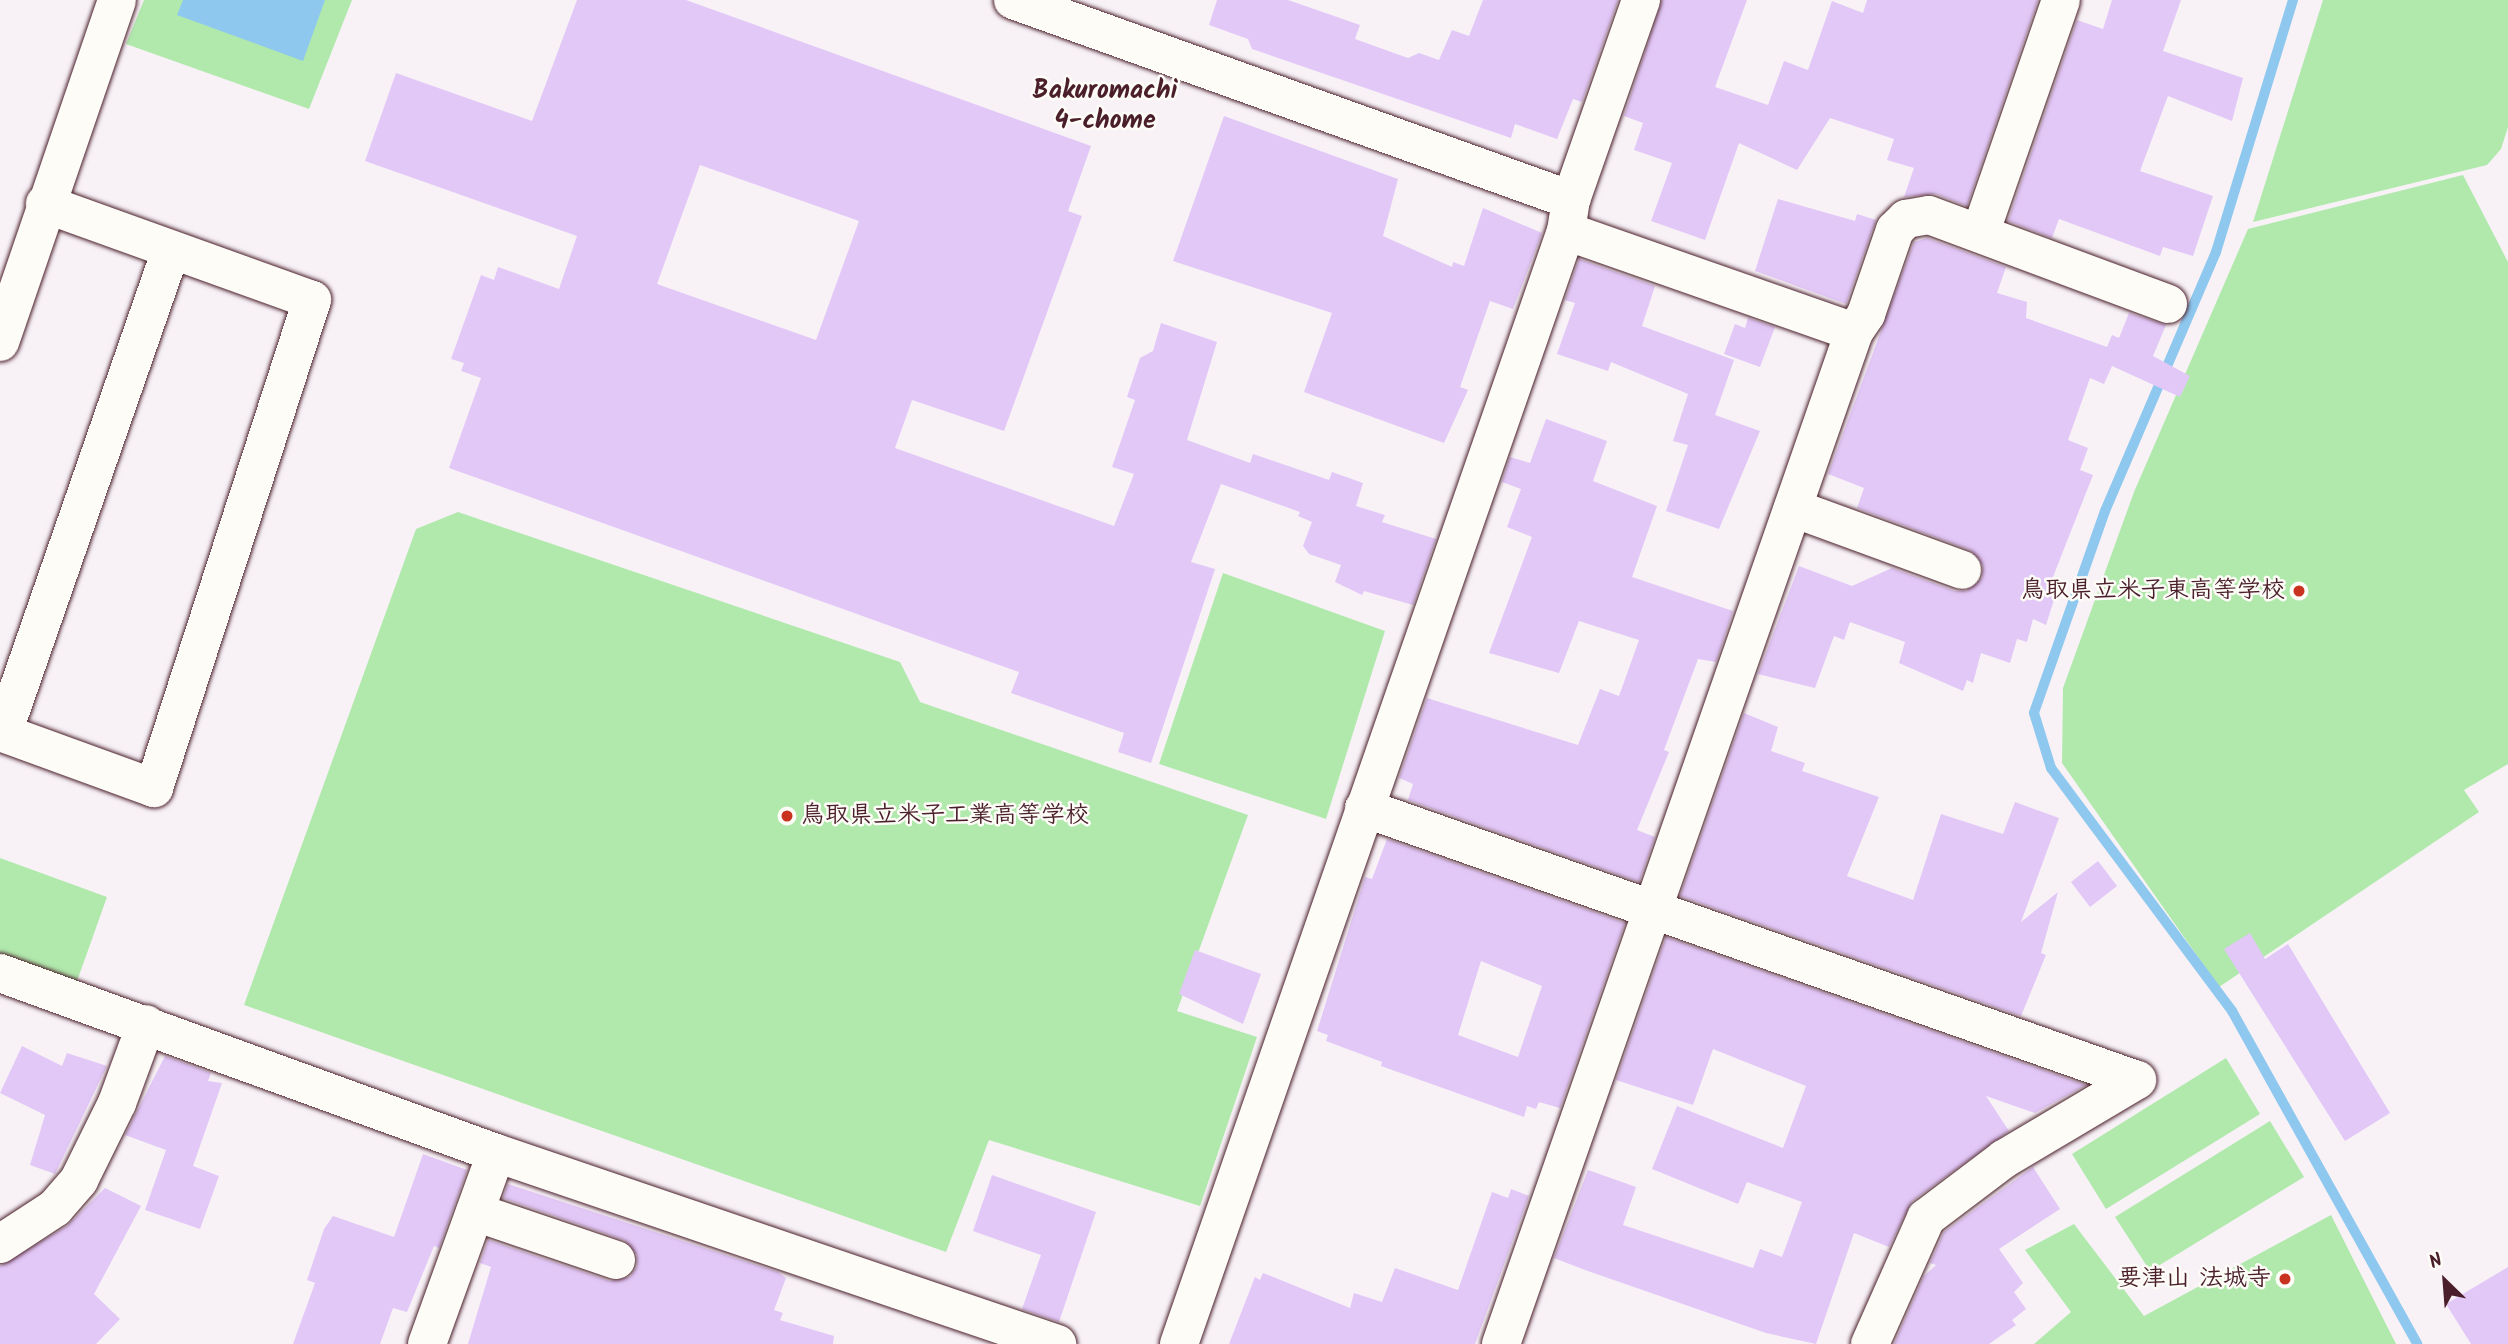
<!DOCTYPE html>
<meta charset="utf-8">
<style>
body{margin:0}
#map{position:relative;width:2508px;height:1344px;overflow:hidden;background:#f8f2f7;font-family:Kalam,"Klee One",sans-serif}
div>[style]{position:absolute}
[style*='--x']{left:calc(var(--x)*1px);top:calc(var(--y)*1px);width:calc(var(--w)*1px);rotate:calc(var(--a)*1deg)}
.green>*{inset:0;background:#b1e9ad}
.water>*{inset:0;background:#8fc8ee}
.stream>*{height:10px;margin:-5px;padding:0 5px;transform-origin:5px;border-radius:5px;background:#8fc8ee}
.building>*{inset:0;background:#e2c8f7}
.roads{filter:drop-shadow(0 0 2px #4a1f2b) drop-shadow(0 0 2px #4a1f2b)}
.minor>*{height:38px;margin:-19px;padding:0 19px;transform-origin:19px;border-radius:19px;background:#fdfcf7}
.dots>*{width:19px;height:19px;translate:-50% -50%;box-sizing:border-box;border:4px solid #fdfcf7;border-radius:50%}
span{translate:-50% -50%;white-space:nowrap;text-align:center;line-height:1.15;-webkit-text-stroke:5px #fdfcf7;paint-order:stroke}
.poi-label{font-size:24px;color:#4a1f2b;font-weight:700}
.right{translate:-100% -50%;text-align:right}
.left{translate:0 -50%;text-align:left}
.neighbourhood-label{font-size:26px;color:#4a1f2b;font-weight:700}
.north{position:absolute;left:2410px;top:1246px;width:70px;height:70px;-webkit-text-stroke:5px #fdfcf7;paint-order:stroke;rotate:335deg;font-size:19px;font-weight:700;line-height:28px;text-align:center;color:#4a1f2b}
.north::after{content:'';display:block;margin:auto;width:24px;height:32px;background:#4a1f2b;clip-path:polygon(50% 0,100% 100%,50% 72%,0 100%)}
</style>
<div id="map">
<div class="green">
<div style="clip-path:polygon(144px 0,352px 0,309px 109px,126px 44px)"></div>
<div style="clip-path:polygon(2323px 0,2508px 0,2508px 127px,2501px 149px,2487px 165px,2253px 222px)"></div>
<div style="clip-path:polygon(2463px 175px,2508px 262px,2508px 764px,2464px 790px,2479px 812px,2219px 987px,2062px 763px,2063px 688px,2134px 492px,2248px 229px)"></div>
<div style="clip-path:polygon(458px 512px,900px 662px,920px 702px,1248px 815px,1177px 1011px,1257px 1037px,1200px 1206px,989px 1140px,946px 1252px,244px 1005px,416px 529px)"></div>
<div style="clip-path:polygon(1223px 573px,1385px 631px,1326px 819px,1159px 764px)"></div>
<div style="clip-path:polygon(0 858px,107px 897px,76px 984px,0 957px)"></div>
<div style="clip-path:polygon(2226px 1058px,2260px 1114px,2106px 1209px,2072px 1154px)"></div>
<div style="clip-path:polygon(2270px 1121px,2304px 1177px,2150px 1271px,2115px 1217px)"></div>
<div style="clip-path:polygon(2331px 1215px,2396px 1344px,2034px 1344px,2071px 1312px,2025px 1250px,2074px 1224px,2144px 1316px)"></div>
</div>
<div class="water">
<div style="clip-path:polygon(183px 0,325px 0,303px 61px,177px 15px)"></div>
</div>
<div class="stream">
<div style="--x:2293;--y:0;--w:264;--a:107"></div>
<div style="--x:2216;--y:252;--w:282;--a:113.2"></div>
<div style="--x:2105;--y:511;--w:214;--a:109.4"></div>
<div style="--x:2034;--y:713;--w:58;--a:72.8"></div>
<div style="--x:2051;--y:768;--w:303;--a:53.3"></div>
<div style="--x:2232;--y:1011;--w:381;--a:60.9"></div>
</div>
<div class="building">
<div style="clip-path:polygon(evenodd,577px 0,686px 0,1091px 146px,1068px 211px,1082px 216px,1004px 431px,912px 400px,895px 448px,1114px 526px,1134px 474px,1112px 467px,1135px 400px,1127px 397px,1140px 358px,1153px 351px,1161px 323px,1217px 342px,1187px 440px,1250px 463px,1253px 454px,1329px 480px,1332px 472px,1363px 483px,1356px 506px,1385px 515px,1382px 522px,1436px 539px,1413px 605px,1364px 591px,1362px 595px,1335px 582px,1341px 565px,1309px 554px,1303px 546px,1312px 522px,1298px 516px,1300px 512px,1221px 484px,1191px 562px,1215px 569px,1151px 763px,1118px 752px,1124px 733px,1011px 693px,1019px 672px,449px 468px,481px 378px,461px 371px,464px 363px,451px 359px,481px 275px,494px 280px,498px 267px,559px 289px,577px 236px,365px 161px,396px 73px,532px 121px,577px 0,700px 165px,859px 221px,816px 340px,657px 284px,700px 165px)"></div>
<div style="clip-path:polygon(1217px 0,1288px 0,1360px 25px,1355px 39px,1408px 58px,1419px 53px,1439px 60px,1452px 30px,1469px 36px,1483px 0,1618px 0,1582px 102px,1573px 99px,1557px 139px,1515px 124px,1511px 138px,1252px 49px,1248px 39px,1209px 25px)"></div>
<div style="clip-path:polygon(1662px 0,1747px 0,1715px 87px,1768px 105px,1784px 61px,1808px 70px,1832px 1px,1863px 13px,1867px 0,2038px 0,1967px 206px,1936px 194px,1904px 197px,1914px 168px,1887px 160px,1894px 139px,1830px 118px,1797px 170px,1739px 143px,1705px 240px,1651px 221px,1672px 163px,1634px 150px,1643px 123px,1624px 116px)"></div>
<div style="clip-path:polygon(2112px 0,2181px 0,2163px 51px,2243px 78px,2232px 121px,2168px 96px,2140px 171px,2213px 196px,2193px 256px,2163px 247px,2160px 256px,2059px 219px,2052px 238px,2008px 221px,2077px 20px,2103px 29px)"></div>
<div style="clip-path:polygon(1224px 116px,1398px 179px,1383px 236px,1452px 267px,1453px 262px,1464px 266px,1483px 208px,1542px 233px,1513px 309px,1490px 301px,1460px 387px,1468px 390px,1444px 443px,1304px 392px,1332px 313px,1173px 261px)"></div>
<div style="clip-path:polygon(1778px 199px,1855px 221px,1857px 214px,1876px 220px,1846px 304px,1755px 271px)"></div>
<div style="clip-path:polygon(1927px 238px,2006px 267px,1997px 293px,2027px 302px,2026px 318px,2107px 347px,2112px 335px,2119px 338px,2129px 313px,2166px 325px,2153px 356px,2190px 376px,2180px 397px,2112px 366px,2104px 384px,2090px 378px,2068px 440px,2088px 448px,2080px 470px,2093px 475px,2051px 582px,2059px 584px,2046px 625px,2033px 619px,2027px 642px,2017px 639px,2010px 663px,1981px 653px,1973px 683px,1967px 680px,1963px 691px,1899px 663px,1905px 642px,1850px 622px,1844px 640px,1834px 636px,1815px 688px,1758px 674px,1799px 566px,1852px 586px,1892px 568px,1955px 591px,1966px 591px,1982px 578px,1983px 566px,1970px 550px,1857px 508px,1864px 488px,1828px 474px,1914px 242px)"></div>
<div style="clip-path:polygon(1579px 259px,1655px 286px,1642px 326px,1734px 360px,1715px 415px,1760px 431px,1719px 529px,1666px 511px,1688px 445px,1673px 441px,1688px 394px,1611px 362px,1608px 371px,1557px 354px,1575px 303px,1565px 300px)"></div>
<div style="clip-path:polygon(1748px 318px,1775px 327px,1760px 367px,1724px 354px,1735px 324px,1745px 328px)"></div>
<div style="clip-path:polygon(1546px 419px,1607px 441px,1593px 481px,1657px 506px,1632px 577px,1733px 611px,1716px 662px,1698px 659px,1664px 750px,1669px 752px,1637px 830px,1655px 837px,1639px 882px,1408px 800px,1413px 784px,1399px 778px,1427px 698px,1578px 745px,1600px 689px,1619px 696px,1639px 640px,1579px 621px,1559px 673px,1489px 653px,1532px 537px,1507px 527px,1521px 489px,1502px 482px,1510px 457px,1530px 463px)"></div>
<div style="clip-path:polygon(1744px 713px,1778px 727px,1771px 751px,1805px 763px,1802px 771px,1879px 797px,1847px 876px,1913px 900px,1941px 814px,2003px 834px,2015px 802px,2059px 818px,2021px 922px,2058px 892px,2041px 953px,2046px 955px,2021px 1016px,1680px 896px)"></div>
<div style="clip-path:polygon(evenodd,1387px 839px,1625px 923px,1560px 1108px,1539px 1102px,1536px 1109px,1527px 1106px,1524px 1117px,1381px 1066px,1382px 1062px,1326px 1041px,1328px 1035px,1317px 1031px,1365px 877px,1372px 879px,1387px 839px,1481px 961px,1542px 986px,1518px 1057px,1458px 1035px,1481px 961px)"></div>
<div style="clip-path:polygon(2098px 861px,2117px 886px,2090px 907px,2071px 882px)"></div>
<div style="clip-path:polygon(2250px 933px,2265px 959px,2288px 944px,2390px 1113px,2345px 1141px,2224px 949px)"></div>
<div style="clip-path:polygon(1666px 937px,2086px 1085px,2035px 1113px,1986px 1096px,2009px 1131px,1912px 1201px,1889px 1247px,1854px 1233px,1816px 1344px,1766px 1333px,1585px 1270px,1554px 1258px,1588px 1170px,1636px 1187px,1623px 1225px,1753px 1268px,1760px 1249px,1782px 1257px,1802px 1202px,1747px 1182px,1738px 1204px,1652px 1169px,1677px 1106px,1783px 1148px,1806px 1086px,1713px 1049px,1693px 1105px,1616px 1080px)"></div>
<div style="clip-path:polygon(1195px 950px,1261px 974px,1243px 1024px,1179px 994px)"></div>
<div style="clip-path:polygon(22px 1046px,62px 1066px,67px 1053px,107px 1066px,55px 1174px,30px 1165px,45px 1115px,0 1093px)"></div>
<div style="clip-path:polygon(165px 1056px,211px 1073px,208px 1081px,222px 1083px,193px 1166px,219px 1176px,200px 1229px,145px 1210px,166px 1150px,125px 1135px)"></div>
<div style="clip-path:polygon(423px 1154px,467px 1170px,439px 1248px,434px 1246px,407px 1312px,393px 1308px,380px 1344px,293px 1344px,315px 1283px,307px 1280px,324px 1229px,333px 1216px,394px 1237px)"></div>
<div style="clip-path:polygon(2033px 1167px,2060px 1209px,1999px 1249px,2023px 1283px,2014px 1292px,2026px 1309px,2012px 1320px,2016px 1325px,1989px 1344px,1894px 1344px,1924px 1276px,1936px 1265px,1930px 1263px,1944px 1232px)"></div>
<div style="clip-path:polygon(992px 1175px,1096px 1212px,1059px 1322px,1022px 1309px,1041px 1255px,973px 1231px)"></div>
<div style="clip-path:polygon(508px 1184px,778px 1272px,786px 1278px,774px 1310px,783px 1313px,780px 1320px,834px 1336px,833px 1344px,468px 1344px,491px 1267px,480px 1263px,488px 1240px,610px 1281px,630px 1277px,637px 1266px,637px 1255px,624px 1240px,503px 1198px)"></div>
<div style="clip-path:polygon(105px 1188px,141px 1206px,94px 1294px,120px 1319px,96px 1344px,0 1344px,0 1266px,67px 1226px)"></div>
<div style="clip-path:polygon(1511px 1189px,1529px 1196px,1475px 1344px,1229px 1344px,1255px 1277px,1260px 1280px,1263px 1273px,1350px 1308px,1354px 1293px,1382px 1302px,1395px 1268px,1458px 1290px,1492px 1192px,1508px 1198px)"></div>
<div style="clip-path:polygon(2508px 1267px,2508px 1344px,2471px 1344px,2446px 1304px)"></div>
</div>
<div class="roads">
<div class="minor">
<div style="--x:1013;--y:0;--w:593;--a:19.72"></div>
<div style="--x:1981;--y:231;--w:244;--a:-70.9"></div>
<div style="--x:1854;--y:332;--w:22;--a:-56"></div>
<div style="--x:1866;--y:314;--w:89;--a:-71"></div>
<div style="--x:1895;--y:230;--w:16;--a:-45"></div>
<div style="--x:1906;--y:219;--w:23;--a:-10"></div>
<div style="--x:1929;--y:215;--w:255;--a:20.4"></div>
<div style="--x:0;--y:342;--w:361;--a:-71.1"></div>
<div style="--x:1793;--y:508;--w:180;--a:20.1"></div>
<div style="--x:0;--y:732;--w:164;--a:20"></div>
<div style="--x:154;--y:788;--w:513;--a:-72.06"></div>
<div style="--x:312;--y:300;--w:284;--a:-160.2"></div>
<div style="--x:3;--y:733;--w:511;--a:-70.82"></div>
<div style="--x:1364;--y:808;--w:819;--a:19.39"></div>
<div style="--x:0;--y:973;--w:528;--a:19.95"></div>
<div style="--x:496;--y:1153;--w:593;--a:18.8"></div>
<div style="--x:475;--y:1212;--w:149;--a:18.8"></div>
<div style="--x:0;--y:1244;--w:66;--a:-33.2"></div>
<div style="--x:55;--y:1208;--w:37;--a:-49"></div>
<div style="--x:79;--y:1180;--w:86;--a:-63.7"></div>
<div style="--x:117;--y:1103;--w:84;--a:-69.8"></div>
<div style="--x:427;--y:1344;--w:203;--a:-70.1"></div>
<div style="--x:1179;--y:1344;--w:1178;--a:-70.83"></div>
<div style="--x:1566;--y:231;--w:31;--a:-81"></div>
<div style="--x:1571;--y:200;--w:212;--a:-70.7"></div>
<div style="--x:1501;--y:1344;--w:1072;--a:-70.77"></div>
<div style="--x:1854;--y:332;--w:305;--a:-160.7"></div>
<div style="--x:1870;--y:1344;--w:138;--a:-66"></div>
<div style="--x:1926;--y:1218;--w:98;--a:-37.1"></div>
<div style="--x:2004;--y:1159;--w:155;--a:-30.7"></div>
</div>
</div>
<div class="dots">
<div style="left:2299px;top:591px;background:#c8321e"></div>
<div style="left:787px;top:816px;background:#c8321e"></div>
<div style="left:2285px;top:1279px;background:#c8321e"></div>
</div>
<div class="poi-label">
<span class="right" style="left:2285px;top:591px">鳥取県立米子東高等学校</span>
<span class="left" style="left:801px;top:816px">鳥取県立米子工業高等学校</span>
<span class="right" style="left:2271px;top:1279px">要津山 法城寺</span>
</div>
<div class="neighbourhood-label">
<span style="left:1105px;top:107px">Bakuromachi<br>4-chome</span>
</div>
<div class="north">N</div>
</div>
